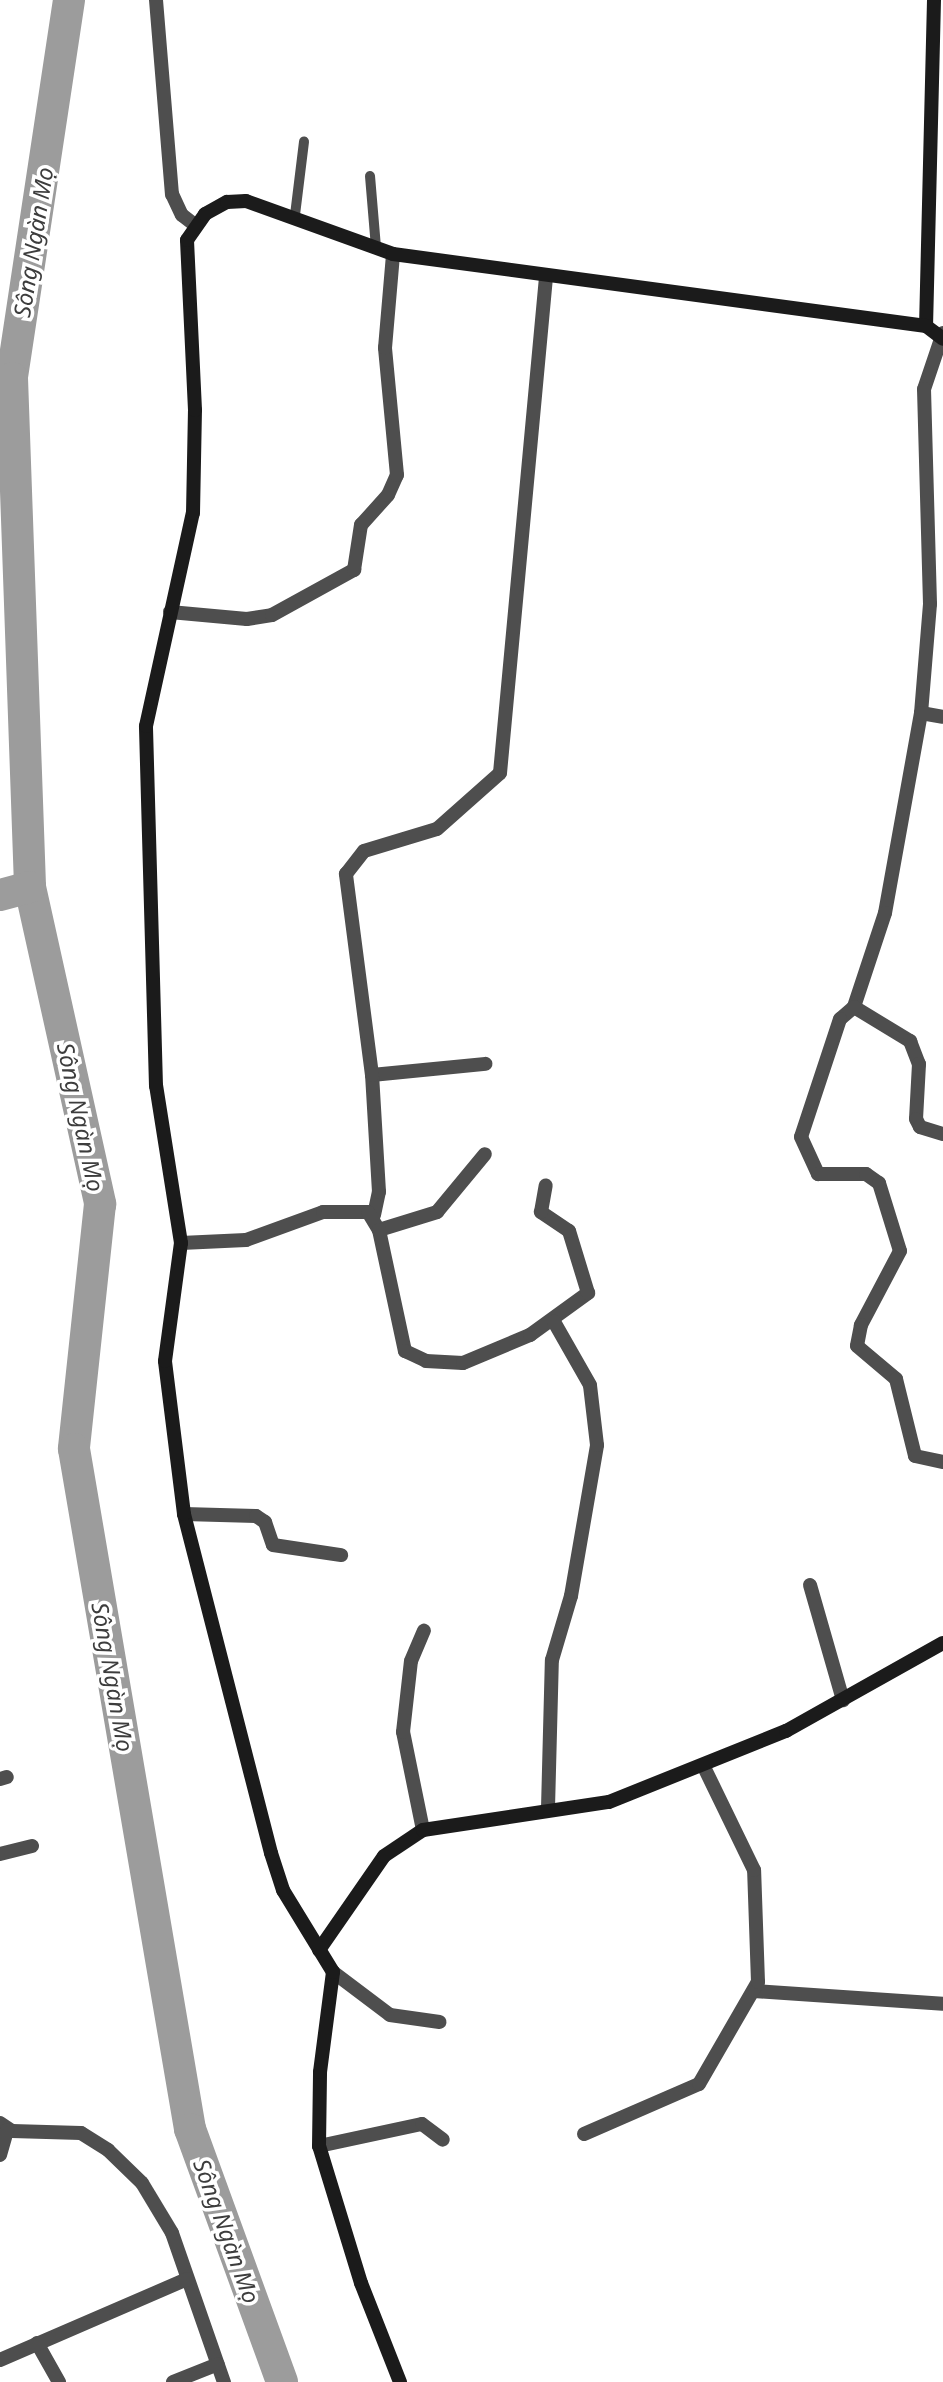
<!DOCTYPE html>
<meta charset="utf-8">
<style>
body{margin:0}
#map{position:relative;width:943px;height:2382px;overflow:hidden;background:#fff;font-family:"Noto Sans",sans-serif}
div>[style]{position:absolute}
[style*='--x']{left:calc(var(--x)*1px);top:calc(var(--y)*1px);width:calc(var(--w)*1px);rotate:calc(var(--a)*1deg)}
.river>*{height:32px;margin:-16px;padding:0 16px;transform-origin:16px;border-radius:16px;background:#9c9c9c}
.lane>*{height:10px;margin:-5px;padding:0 5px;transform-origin:5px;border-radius:5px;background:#4e4e4e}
.street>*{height:14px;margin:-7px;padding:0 7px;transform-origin:7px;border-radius:7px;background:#4e4e4e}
.secondary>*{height:14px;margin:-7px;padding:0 7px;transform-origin:7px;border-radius:7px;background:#1b1b1b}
span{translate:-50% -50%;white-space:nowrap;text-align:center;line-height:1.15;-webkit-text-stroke:7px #fff;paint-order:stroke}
.water-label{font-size:23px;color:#3d3d3d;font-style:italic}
</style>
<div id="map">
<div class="river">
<div style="--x:69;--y:0;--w:382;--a:98.6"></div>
<div style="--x:12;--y:378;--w:509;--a:87.97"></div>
<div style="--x:30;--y:887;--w:325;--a:77.5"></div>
<div style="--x:100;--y:1204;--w:246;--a:96.1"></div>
<div style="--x:74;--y:1449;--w:690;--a:80.32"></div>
<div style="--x:190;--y:2129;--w:269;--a:70"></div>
<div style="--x:0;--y:895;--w:31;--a:-15"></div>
</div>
<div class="lane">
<div style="--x:370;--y:176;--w:71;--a:85.2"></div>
<div style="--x:295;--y:215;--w:74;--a:-83"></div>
</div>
<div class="street">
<div style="--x:156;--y:0;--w:195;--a:85.3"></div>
<div style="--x:172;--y:194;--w:23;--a:65"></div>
<div style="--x:182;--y:215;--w:16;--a:38"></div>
<div style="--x:943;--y:333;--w:59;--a:108.7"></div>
<div style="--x:924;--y:389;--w:215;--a:88.4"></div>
<div style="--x:930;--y:604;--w:109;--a:94.7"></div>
<div style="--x:921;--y:713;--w:203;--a:100.2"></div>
<div style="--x:885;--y:913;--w:99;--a:108.3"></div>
<div style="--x:854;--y:1007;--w:66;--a:31.3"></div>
<div style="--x:910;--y:1041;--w:25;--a:69"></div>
<div style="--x:919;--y:1064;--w:55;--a:93.1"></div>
<div style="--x:916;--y:1119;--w:9;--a:63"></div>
<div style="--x:920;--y:1127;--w:24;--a:17"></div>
<div style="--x:170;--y:612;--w:77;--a:5.2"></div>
<div style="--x:247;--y:619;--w:25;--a:-9"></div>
<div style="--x:272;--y:615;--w:94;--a:-28.8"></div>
<div style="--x:354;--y:570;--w:46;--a:-81.2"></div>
<div style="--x:361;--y:525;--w:40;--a:-48"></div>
<div style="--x:388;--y:495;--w:22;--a:-66"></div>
<div style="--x:397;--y:475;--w:128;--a:-95.4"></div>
<div style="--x:385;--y:348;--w:94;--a:-85.1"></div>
<div style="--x:921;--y:713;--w:22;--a:10"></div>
<div style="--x:854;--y:1007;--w:18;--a:139"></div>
<div style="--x:840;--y:1019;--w:124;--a:108.3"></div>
<div style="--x:801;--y:1137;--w:41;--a:65.3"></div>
<div style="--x:818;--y:1174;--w:48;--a:0"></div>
<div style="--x:866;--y:1174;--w:16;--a:35"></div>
<div style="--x:879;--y:1183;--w:71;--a:72.8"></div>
<div style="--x:900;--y:1251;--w:84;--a:117.8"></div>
<div style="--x:861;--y:1325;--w:21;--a:101"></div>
<div style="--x:857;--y:1346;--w:51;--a:40.2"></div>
<div style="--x:896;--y:1379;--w:79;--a:76.1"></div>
<div style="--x:915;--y:1456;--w:29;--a:12"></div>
<div style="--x:372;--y:1075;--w:114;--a:-5.6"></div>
<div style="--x:374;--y:1215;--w:24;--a:-78"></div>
<div style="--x:379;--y:1192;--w:117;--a:-93.4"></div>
<div style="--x:372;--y:1075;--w:203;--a:-97.4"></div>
<div style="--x:346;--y:874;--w:29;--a:-52"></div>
<div style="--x:364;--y:851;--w:76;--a:-16.8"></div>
<div style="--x:437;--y:829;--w:84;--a:-41.6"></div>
<div style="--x:500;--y:773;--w:496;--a:-84.7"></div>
<div style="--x:379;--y:1230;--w:61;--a:-17.2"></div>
<div style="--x:437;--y:1212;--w:75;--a:-50.4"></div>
<div style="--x:181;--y:1243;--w:65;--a:-2.6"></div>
<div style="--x:246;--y:1240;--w:82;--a:-20"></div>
<div style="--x:323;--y:1212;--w:45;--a:0"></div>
<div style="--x:368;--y:1212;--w:21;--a:59"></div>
<div style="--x:379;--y:1230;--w:124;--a:77.9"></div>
<div style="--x:405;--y:1351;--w:23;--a:25"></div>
<div style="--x:426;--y:1361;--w:37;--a:3"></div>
<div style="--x:463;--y:1363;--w:73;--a:-22.7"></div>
<div style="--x:530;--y:1335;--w:72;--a:-35.9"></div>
<div style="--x:588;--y:1293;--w:65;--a:-107"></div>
<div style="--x:569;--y:1231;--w:34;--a:-146"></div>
<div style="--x:541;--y:1212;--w:27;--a:-80"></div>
<div style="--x:184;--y:1514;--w:72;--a:1.6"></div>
<div style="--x:256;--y:1516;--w:11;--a:34"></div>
<div style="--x:265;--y:1522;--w:24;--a:71"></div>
<div style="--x:273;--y:1545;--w:69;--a:8.4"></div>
<div style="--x:810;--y:1585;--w:120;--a:74"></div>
<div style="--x:0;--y:1779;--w:7;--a:-16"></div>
<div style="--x:548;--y:1808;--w:148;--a:-88.5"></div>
<div style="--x:552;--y:1660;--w:67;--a:-73.5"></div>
<div style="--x:571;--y:1596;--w:153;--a:-80.2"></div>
<div style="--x:597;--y:1445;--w:60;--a:-96.7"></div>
<div style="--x:590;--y:1385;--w:73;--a:-119.7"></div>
<div style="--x:423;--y:1830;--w:100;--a:-101.5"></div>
<div style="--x:403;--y:1732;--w:71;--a:-83.6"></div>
<div style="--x:411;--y:1661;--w:33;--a:-67"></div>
<div style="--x:0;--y:1854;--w:33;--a:-14"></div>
<div style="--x:333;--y:1972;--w:71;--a:37"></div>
<div style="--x:390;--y:2015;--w:50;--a:8"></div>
<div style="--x:754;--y:1991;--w:189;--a:3.9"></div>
<div style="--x:0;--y:2123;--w:14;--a:34"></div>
<div style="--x:12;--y:2131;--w:69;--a:1.7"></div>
<div style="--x:81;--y:2133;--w:32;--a:32"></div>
<div style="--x:108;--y:2150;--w:47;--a:44.1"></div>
<div style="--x:142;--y:2183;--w:58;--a:59"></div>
<div style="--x:172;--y:2233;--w:158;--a:70.8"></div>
<div style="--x:584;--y:2134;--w:125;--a:-23.5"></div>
<div style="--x:699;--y:2084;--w:118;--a:-60"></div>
<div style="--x:758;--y:1982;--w:112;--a:-92"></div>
<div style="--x:754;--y:1870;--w:114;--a:-115.9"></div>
<div style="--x:319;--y:2146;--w:105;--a:-12.1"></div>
<div style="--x:422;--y:2124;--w:26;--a:37"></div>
<div style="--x:0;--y:2155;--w:26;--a:-74"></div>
<div style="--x:37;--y:2343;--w:45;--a:60.6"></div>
<div style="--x:0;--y:2360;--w:204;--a:-23.4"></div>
<div style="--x:173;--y:2382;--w:48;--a:-21.8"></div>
</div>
<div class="secondary">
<div style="--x:934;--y:0;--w:326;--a:91.4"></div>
<div style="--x:926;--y:326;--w:21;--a:37"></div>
<div style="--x:319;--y:1950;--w:114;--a:-55.3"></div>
<div style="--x:384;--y:1856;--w:47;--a:-33.7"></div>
<div style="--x:423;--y:1830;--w:188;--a:-8.6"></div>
<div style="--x:609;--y:1802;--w:191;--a:-21.9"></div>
<div style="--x:786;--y:1731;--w:180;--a:-29.3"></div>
<div style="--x:400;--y:2382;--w:106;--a:-111.5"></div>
<div style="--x:361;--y:2283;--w:143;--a:-107"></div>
<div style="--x:319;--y:2146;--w:74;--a:-89.2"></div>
<div style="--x:320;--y:2072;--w:101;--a:-82.6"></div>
<div style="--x:333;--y:1972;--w:96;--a:-121.4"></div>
<div style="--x:283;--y:1890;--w:39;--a:-108"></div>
<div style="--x:271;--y:1853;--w:350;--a:-104.4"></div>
<div style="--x:184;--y:1514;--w:154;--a:-97.1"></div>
<div style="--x:165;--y:1361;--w:119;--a:-82.3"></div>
<div style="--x:181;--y:1243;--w:159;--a:-99"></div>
<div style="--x:156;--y:1086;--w:360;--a:-91.6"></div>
<div style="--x:146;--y:726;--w:218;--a:-77.6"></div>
<div style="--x:193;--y:513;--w:103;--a:-88.9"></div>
<div style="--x:195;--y:410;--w:170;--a:-92.7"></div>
<div style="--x:187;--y:240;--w:32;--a:-55"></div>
<div style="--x:205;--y:214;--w:25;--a:-29"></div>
<div style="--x:227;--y:202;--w:19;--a:-3"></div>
<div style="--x:246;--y:201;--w:156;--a:19.8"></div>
<div style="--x:393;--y:254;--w:538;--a:7.69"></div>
</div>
<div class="water-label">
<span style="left:33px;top:242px;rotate:-81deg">Sông Ngàn Mọ</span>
<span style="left:81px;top:1117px;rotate:78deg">Sông Ngàn Mọ</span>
<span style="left:113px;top:1677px;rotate:80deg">Sông Ngàn Mọ</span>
<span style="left:227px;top:2231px;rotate:70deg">Sông Ngàn Mọ</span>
</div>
</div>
